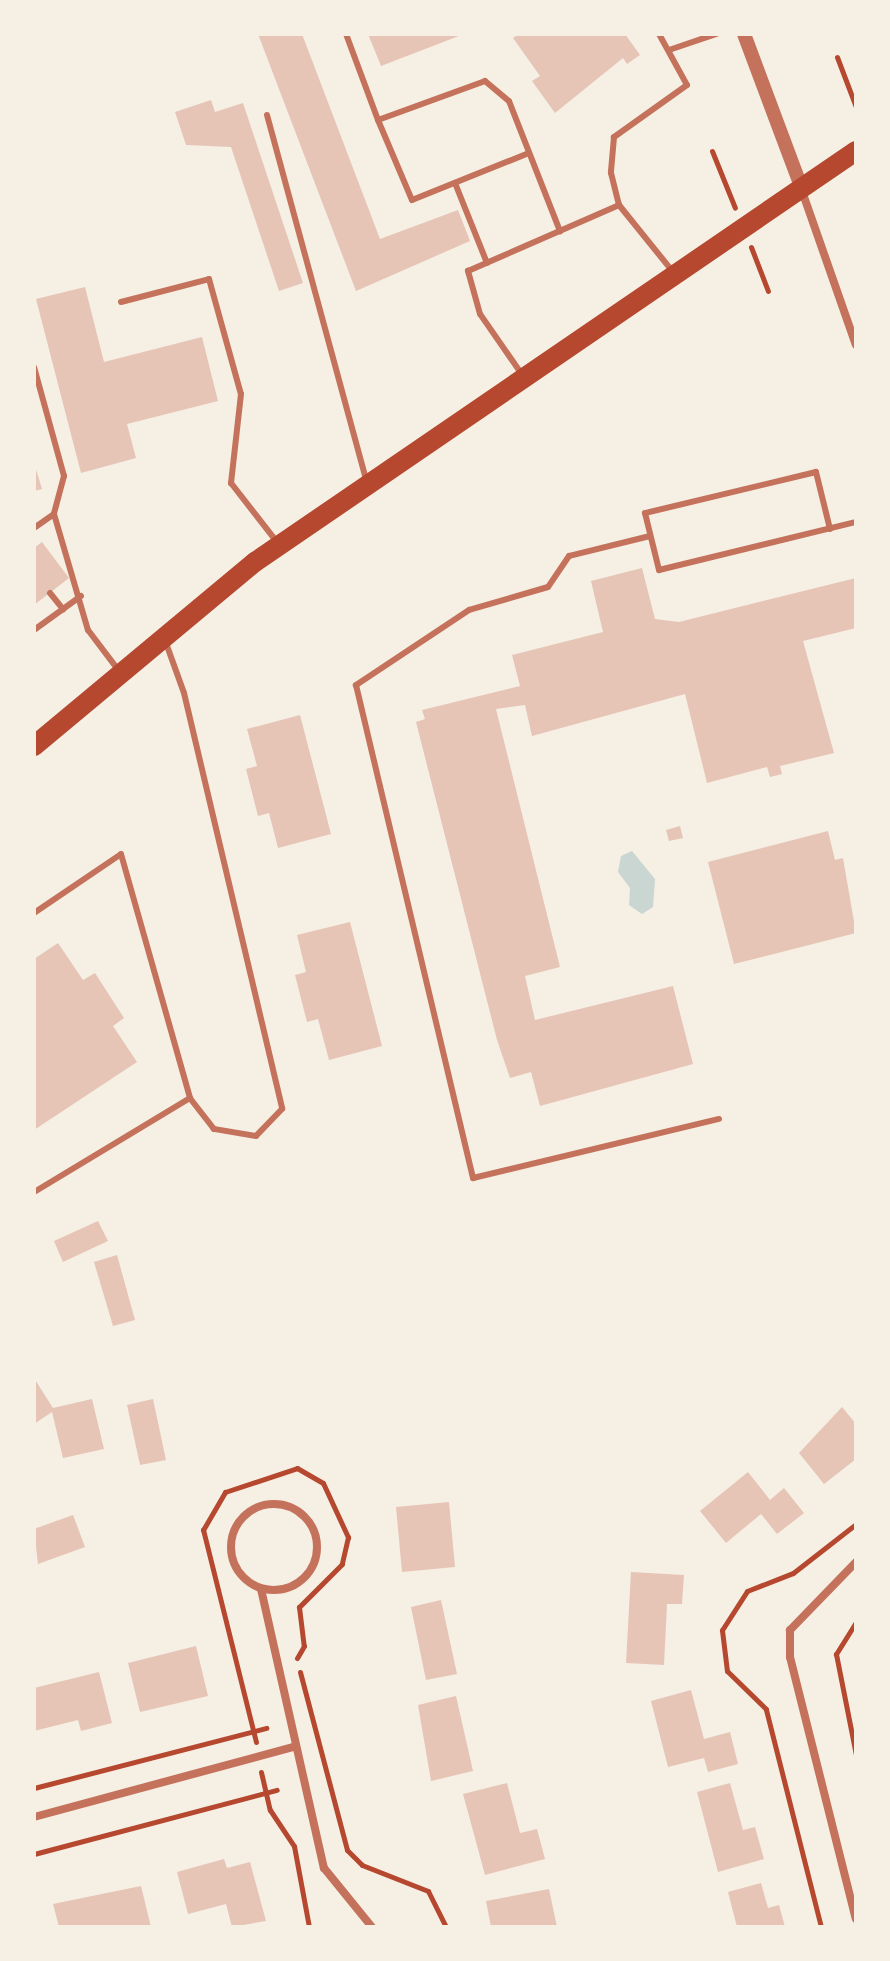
<!DOCTYPE html>
<style>
body{margin:0}
#map{position:relative;width:890px;height:1961px;overflow:hidden;background:#f6efe4;font-family:Inter,sans-serif}
div>[style]{position:absolute}
[style*='--x']{left:calc(var(--x)*1px);top:calc(var(--y)*1px);width:calc(var(--w)*1px);rotate:calc(var(--a)*1deg)}
.water>*{inset:0;background:#c9d6d2}
.building>*{inset:0;background:#e6c5b7}
.path>*{height:5px;margin:-2.5px;padding:0 2.5px;transform-origin:2.5px;border-radius:2.5px;background:#b5482f}
.service>*{height:6px;margin:-3px;padding:0 3px;transform-origin:3px;border-radius:3px;background:#c5725c}
.minor>*{height:8px;margin:-4px;padding:0 4px;transform-origin:4px;border-radius:4px;background:#c5725c}
.minor>.ring{margin:-4px;padding:0;box-sizing:content-box;background:none;border:8px solid #c5725c;border-radius:50%}
.tertiary>*{height:14px;margin:-7px;padding:0 7px;transform-origin:7px;border-radius:7px;background:#c5725c}
.primary>*{height:20px;margin:-10px;padding:0 10px;transform-origin:10px;border-radius:10px;background:#b5482f}
span{translate:-50% -50%;white-space:nowrap;text-align:center;line-height:1.15;-webkit-text-stroke:7px #f6efe4;paint-order:stroke}
.frame{position:absolute;inset:0;border:36px solid #f6efe4;pointer-events:none}
</style>
<div id="map">
<div class="water">
<div style="clip-path:polygon(632px 851px,655px 879px,653px 907px,642px 914px,629px 905px,630px 888px,618px 872px,621px 856px)"></div>
</div>
<div class="building">
<div style="clip-path:polygon(258px 34px,302px 34px,380px 239px,458px 210px,470px 241px,356px 291px)"></div>
<div style="clip-path:polygon(368px 34px,464px 34px,381px 66px)"></div>
<div style="clip-path:polygon(519px 34px,625px 34px,640px 55px,627px 64px,623px 58px,555px 113px,532px 81px,540px 76px,513px 38px)"></div>
<div style="clip-path:polygon(211px 100px,215px 112px,243px 103px,303px 283px,279px 291px,231px 147px,186px 145px,175px 112px)"></div>
<div style="clip-path:polygon(85px 287px,104px 362px,202px 337px,218px 401px,127px 424px,136px 458px,81px 473px,36px 299px)"></div>
<div style="clip-path:polygon(34px 463px,42px 489px,34px 491px)"></div>
<div style="clip-path:polygon(42px 542px,69px 578px,34px 605px,34px 548px)"></div>
<div style="clip-path:polygon(642px 568px,655px 619px,679px 622px,856px 578px,856px 628px,803px 641px,834px 753px,780px 766px,782px 774px,770px 777px,767px 767px,707px 783px,685px 694px,532px 736px,525px 705px,496px 709px,560px 967px,525px 976px,535px 1020px,673px 986px,693px 1064px,540px 1106px,531px 1072px,510px 1078px,497px 1040px,416px 722px,425px 719px,422px 710px,520px 686px,512px 655px,603px 632px,591px 581px)"></div>
<div style="clip-path:polygon(300px 715px,331px 834px,278px 848px,269px 813px,258px 816px,246px 769px,257px 766px,247px 729px)"></div>
<div style="clip-path:polygon(680px 826px,683px 838px,669px 841px,666px 830px)"></div>
<div style="clip-path:polygon(828px 831px,835px 860px,843px 858px,856px 933px,734px 964px,708px 862px)"></div>
<div style="clip-path:polygon(350px 922px,382px 1046px,329px 1060px,318px 1019px,307px 1022px,295px 975px,306px 972px,297px 935px)"></div>
<div style="clip-path:polygon(58px 943px,83px 980px,95px 973px,124px 1018px,113px 1026px,137px 1062px,34px 1130px,34px 959px)"></div>
<div style="clip-path:polygon(98px 1221px,108px 1241px,63px 1262px,54px 1241px)"></div>
<div style="clip-path:polygon(117px 1255px,135px 1320px,113px 1326px,94px 1262px)"></div>
<div style="clip-path:polygon(34px 1378px,53px 1408px,92px 1399px,104px 1449px,63px 1458px,52px 1412px,34px 1424px)"></div>
<div style="clip-path:polygon(153px 1399px,166px 1460px,140px 1465px,127px 1405px)"></div>
<div style="clip-path:polygon(842px 1407px,856px 1424px,856px 1459px,824px 1484px,799px 1453px)"></div>
<div style="clip-path:polygon(748px 1472px,770px 1500px,784px 1488px,804px 1513px,777px 1534px,761px 1514px,726px 1543px,700px 1511px)"></div>
<div style="clip-path:polygon(449px 1502px,455px 1567px,402px 1572px,396px 1507px)"></div>
<div style="clip-path:polygon(73px 1515px,85px 1547px,38px 1564px,34px 1529px)"></div>
<div style="clip-path:polygon(631px 1572px,684px 1575px,682px 1604px,667px 1604px,664px 1665px,626px 1663px)"></div>
<div style="clip-path:polygon(441px 1600px,457px 1674px,426px 1680px,411px 1607px)"></div>
<div style="clip-path:polygon(196px 1646px,208px 1696px,140px 1712px,128px 1663px)"></div>
<div style="clip-path:polygon(99px 1672px,112px 1723px,81px 1731px,78px 1720px,34px 1731px,34px 1688px)"></div>
<div style="clip-path:polygon(691px 1690px,704px 1739px,730px 1732px,738px 1764px,708px 1772px,704px 1758px,668px 1767px,651px 1701px)"></div>
<div style="clip-path:polygon(456px 1696px,473px 1771px,431px 1781px,418px 1705px)"></div>
<div style="clip-path:polygon(507px 1783px,520px 1833px,537px 1829px,545px 1859px,485px 1875px,463px 1794px)"></div>
<div style="clip-path:polygon(730px 1783px,743px 1830px,755px 1827px,764px 1859px,718px 1872px,697px 1792px)"></div>
<div style="clip-path:polygon(224px 1859px,227px 1868px,250px 1862px,266px 1921px,232px 1927px,226px 1904px,188px 1914px,177px 1872px)"></div>
<div style="clip-path:polygon(761px 1883px,768px 1908px,779px 1905px,785px 1927px,737px 1927px,728px 1892px)"></div>
<div style="clip-path:polygon(141px 1886px,151px 1927px,59px 1927px,53px 1904px)"></div>
<div style="clip-path:polygon(549px 1889px,557px 1927px,491px 1927px,486px 1901px)"></div>
</div>
<div class="path">
<div style="--x:837;--y:57;--w:53;--a:69.2"></div>
<div style="--x:712;--y:151;--w:61;--a:68"></div>
<div style="--x:751;--y:247;--w:47;--a:68.9"></div>
<div style="--x:856;--y:1622;--w:38;--a:122"></div>
<div style="--x:836;--y:1654;--w:103;--a:78.8"></div>
<div style="--x:300;--y:1672;--w:184;--a:75.2"></div>
<div style="--x:347;--y:1850;--w:21;--a:45"></div>
<div style="--x:362;--y:1865;--w:71;--a:21.5"></div>
<div style="--x:428;--y:1891;--w:40;--a:63.4"></div>
<div style="--x:256;--y:1742;--w:219;--a:-104"></div>
<div style="--x:203;--y:1530;--w:44;--a:-59.9"></div>
<div style="--x:225;--y:1492;--w:76;--a:-18.4"></div>
<div style="--x:297;--y:1468;--w:30;--a:30"></div>
<div style="--x:323;--y:1483;--w:60;--a:65.2"></div>
<div style="--x:348;--y:1537;--w:28;--a:103"></div>
<div style="--x:342;--y:1564;--w:61;--a:135"></div>
<div style="--x:299;--y:1607;--w:39;--a:83"></div>
<div style="--x:304;--y:1646;--w:14;--a:120"></div>
<div style="--x:261;--y:1772;--w:39;--a:77"></div>
<div style="--x:270;--y:1810;--w:43;--a:56.3"></div>
<div style="--x:294;--y:1846;--w:82;--a:79.5"></div>
<div style="--x:34;--y:1788;--w:240;--a:-14.5"></div>
<div style="--x:34;--y:1854;--w:251;--a:-14.8"></div>
<div style="--x:821;--y:1927;--w:225;--a:-104.2"></div>
<div style="--x:766;--y:1709;--w:54;--a:-135.7"></div>
<div style="--x:727;--y:1671;--w:41;--a:-97"></div>
<div style="--x:722;--y:1630;--w:46;--a:-57.3"></div>
<div style="--x:747;--y:1591;--w:49;--a:-21.4"></div>
<div style="--x:793;--y:1573;--w:80;--a:-37.9"></div>
</div>
<div class="service">
<div style="--x:346;--y:34;--w:92;--a:69.6"></div>
<div style="--x:378;--y:120;--w:114;--a:-20"></div>
<div style="--x:485;--y:81;--w:31;--a:40"></div>
<div style="--x:509;--y:101;--w:140;--a:68.6"></div>
<div style="--x:659;--y:34;--w:58;--a:61.2"></div>
<div style="--x:687;--y:85;--w:90;--a:144.5"></div>
<div style="--x:614;--y:137;--w:36;--a:95"></div>
<div style="--x:611;--y:173;--w:33;--a:76"></div>
<div style="--x:619;--y:205;--w:86;--a:51.1"></div>
<div style="--x:669;--y:50;--w:50;--a:-18.8"></div>
<div style="--x:267;--y:115;--w:378;--a:74.8"></div>
<div style="--x:378;--y:120;--w:87;--a:67"></div>
<div style="--x:412;--y:200;--w:126;--a:-21.9"></div>
<div style="--x:455;--y:183;--w:86;--a:68.2"></div>
<div style="--x:121;--y:302;--w:91;--a:-14.6"></div>
<div style="--x:209;--y:279;--w:119;--a:74.5"></div>
<div style="--x:241;--y:394;--w:90;--a:96.4"></div>
<div style="--x:231;--y:483;--w:75;--a:52.1"></div>
<div style="--x:34;--y:367;--w:113;--a:74.6"></div>
<div style="--x:64;--y:476;--w:39;--a:105"></div>
<div style="--x:523;--y:376;--w:75;--a:-124.7"></div>
<div style="--x:480;--y:314;--w:45;--a:-105.6"></div>
<div style="--x:468;--y:271;--w:165;--a:-23.6"></div>
<div style="--x:34;--y:528;--w:24;--a:-35"></div>
<div style="--x:54;--y:514;--w:121;--a:73.7"></div>
<div style="--x:88;--y:630;--w:51;--a:52.9"></div>
<div style="--x:830;--y:529;--w:59;--a:-103.8"></div>
<div style="--x:816;--y:472;--w:176;--a:166.5"></div>
<div style="--x:645;--y:513;--w:59;--a:76.2"></div>
<div style="--x:659;--y:570;--w:203;--a:-13.7"></div>
<div style="--x:650;--y:536;--w:83;--a:166.1"></div>
<div style="--x:569;--y:556;--w:37;--a:124"></div>
<div style="--x:548;--y:587;--w:82;--a:163.8"></div>
<div style="--x:469;--y:610;--w:136;--a:146.4"></div>
<div style="--x:356;--y:685;--w:507;--a:76.65"></div>
<div style="--x:473;--y:1178;--w:253;--a:-13.5"></div>
<div style="--x:50;--y:593;--w:21;--a:51"></div>
<div style="--x:34;--y:630;--w:58;--a:-35.9"></div>
<div style="--x:166;--y:643;--w:53;--a:70.2"></div>
<div style="--x:184;--y:693;--w:427;--a:76.7"></div>
<div style="--x:282;--y:1109;--w:37;--a:134"></div>
<div style="--x:256;--y:1136;--w:43;--a:-170.5"></div>
<div style="--x:214;--y:1129;--w:39;--a:-128"></div>
<div style="--x:34;--y:913;--w:105;--a:-34.1"></div>
<div style="--x:121;--y:854;--w:254;--a:74.2"></div>
<div style="--x:190;--y:1098;--w:182;--a:148.9"></div>
</div>
<div class="minor">
<div style="--x:802;--y:191;--w:163;--a:70.7"></div>
<div class="ring" style="left:231px;top:1504px;width:78px;height:78px"></div>
<div style="--x:856;--y:1562;--w:95;--a:134.1"></div>
<div style="--x:790;--y:1630;--w:27;--a:90"></div>
<div style="--x:790;--y:1657;--w:270;--a:75.9"></div>
<div style="--x:261;--y:1589;--w:286;--a:77.3"></div>
<div style="--x:324;--y:1868;--w:76;--a:50.9"></div>
<div style="--x:34;--y:1817;--w:268;--a:-15.1"></div>
</div>
<div class="tertiary">
<div style="--x:744;--y:34;--w:160;--a:69.5"></div>
</div>
<div class="primary">
<div style="--x:34;--y:746;--w:288;--a:-39.8"></div>
<div style="--x:255;--y:562;--w:728;--a:-34.37"></div>
</div>
<div class="frame"></div>
</div>
